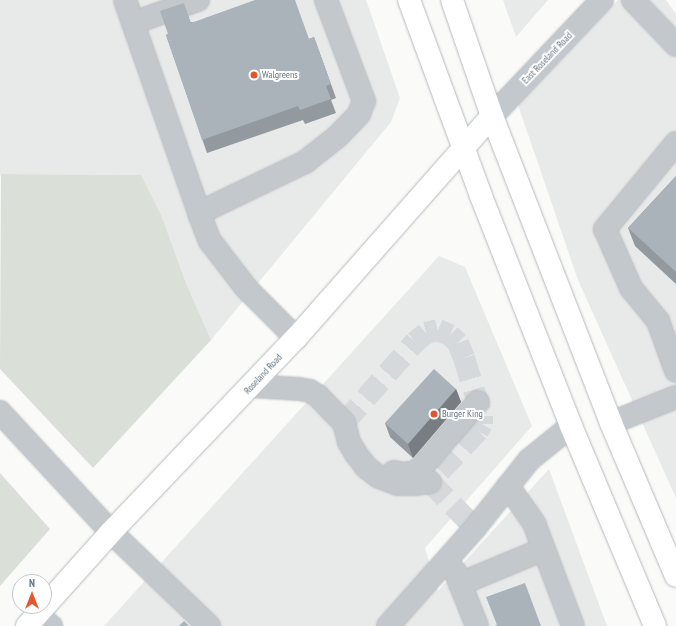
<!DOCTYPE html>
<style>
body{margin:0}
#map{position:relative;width:676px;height:626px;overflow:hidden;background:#fafaf8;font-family:"PT Sans Narrow",sans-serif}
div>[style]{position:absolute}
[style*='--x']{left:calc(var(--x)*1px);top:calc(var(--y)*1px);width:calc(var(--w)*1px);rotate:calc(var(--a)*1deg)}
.built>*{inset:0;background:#e8e9e9}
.green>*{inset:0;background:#dadfd7}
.minor-tunnel>*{height:22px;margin-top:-11px;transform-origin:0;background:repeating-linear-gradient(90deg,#d5d9db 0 22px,transparent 0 33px)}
.roads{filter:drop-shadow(0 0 1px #b5babe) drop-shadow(0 0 1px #b5babe)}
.minor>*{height:22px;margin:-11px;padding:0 11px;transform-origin:11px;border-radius:11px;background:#c3c8cc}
.major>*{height:22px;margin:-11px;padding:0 11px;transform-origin:11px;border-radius:11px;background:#fff}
.wall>*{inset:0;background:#929a9f}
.shaded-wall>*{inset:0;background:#777d82}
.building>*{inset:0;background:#aab3b9}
.dots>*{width:11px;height:11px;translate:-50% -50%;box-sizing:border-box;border:2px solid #fff;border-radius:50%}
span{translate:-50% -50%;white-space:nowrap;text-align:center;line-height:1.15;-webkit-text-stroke:4px #fff;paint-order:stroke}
.street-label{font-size:10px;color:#657683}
.poi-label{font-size:10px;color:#657683}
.left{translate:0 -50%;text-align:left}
.north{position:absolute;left:12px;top:574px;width:40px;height:40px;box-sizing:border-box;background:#fff;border:1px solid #c1c8cd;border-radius:50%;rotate:0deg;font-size:11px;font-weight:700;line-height:16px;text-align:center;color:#657683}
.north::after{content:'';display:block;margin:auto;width:14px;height:18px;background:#e4572e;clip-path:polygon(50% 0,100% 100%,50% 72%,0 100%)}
</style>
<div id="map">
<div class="built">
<div style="clip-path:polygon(0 0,366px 0,400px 98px,391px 122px,211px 340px,186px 283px,162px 217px,141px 175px,1px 174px,0 178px)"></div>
<div style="clip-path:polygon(503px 0,548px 0,516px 37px)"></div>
<div style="clip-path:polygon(618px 0,666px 0,676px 14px,676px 498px,578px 280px,518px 105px)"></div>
<div style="clip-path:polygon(439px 256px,465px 267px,532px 426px,425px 548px,438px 591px,549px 469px,607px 626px,104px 626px)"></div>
</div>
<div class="green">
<div style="clip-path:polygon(1px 174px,141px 175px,162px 217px,186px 283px,211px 340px,93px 468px,0 369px)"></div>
<div style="clip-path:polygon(0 473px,50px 529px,0 586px)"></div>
</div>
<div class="minor-tunnel">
<div style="--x:344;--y:423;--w:108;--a:-48.8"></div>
<div style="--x:415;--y:342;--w:14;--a:-39"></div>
<div style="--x:426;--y:333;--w:12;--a:-14"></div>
<div style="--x:438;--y:330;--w:13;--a:23"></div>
<div style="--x:450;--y:335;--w:11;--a:45"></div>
<div style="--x:458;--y:343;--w:16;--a:68"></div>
<div style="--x:464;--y:358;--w:61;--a:72.8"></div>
<div style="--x:482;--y:416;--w:8;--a:90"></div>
<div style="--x:482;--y:424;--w:8;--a:120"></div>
<div style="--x:478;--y:431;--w:70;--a:133.3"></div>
<div style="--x:430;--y:482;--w:64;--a:45.6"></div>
</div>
<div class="roads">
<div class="minor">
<div style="--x:125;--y:0;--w:225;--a:70.8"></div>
<div style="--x:199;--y:213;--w:30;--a:69"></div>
<div style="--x:210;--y:241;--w:59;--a:52.5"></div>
<div style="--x:246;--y:288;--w:71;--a:45"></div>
<div style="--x:633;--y:0;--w:62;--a:46.3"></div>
<div style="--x:133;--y:23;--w:69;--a:-19.5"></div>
<div style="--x:492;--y:116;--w:160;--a:-46.5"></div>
<div style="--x:676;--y:143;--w:112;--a:129.5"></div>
<div style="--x:605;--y:229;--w:64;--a:66.2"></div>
<div style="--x:631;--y:288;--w:43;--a:50.7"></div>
<div style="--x:658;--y:321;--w:53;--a:70.2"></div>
<div style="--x:199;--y:213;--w:118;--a:-25.7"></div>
<div style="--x:305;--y:162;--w:42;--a:-38.2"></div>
<div style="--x:338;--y:136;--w:30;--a:-46"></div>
<div style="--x:359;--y:114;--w:14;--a:-69"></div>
<div style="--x:364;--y:101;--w:108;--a:-110.6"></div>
<div style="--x:252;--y:386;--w:47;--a:3.7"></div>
<div style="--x:299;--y:389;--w:11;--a:10"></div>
<div style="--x:310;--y:391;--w:9;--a:32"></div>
<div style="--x:318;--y:396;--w:37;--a:46"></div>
<div style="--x:344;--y:423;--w:20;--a:75"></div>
<div style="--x:349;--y:442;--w:14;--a:60"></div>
<div style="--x:356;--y:454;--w:16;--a:52"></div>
<div style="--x:366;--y:467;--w:16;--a:38"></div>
<div style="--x:379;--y:477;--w:20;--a:20"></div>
<div style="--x:398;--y:484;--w:16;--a:0"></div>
<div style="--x:414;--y:484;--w:16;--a:-7"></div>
<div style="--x:0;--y:412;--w:163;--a:47.2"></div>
<div style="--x:111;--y:532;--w:136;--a:43.8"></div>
<div style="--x:611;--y:423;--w:70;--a:-21.8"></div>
<div style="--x:394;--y:472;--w:8;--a:14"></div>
<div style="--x:402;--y:474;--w:11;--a:-5"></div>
<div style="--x:413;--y:473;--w:9;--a:-32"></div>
<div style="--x:421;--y:468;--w:87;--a:-49.2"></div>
<div style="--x:508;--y:486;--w:45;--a:54.9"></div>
<div style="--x:534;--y:523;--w:110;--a:69.3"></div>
<div style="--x:455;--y:571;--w:59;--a:68.2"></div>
<div style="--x:460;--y:584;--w:91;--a:-22.6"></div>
<div style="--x:37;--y:615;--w:18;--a:38"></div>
<div style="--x:388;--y:626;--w:131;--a:-48.4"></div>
<div style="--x:475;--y:528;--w:87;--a:-51.5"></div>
<div style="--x:529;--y:460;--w:54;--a:-39"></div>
</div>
<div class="major">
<div style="--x:409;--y:0;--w:209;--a:69.8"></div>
<div style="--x:481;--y:196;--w:247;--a:68.6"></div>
<div style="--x:571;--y:426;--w:217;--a:67.2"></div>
<div style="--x:452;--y:0;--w:123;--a:71"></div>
<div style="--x:492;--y:116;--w:329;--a:68.8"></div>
<div style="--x:611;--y:423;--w:166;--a:67"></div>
<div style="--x:27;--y:626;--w:126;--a:-48.2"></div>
<div style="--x:111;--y:532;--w:268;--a:-46.4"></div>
<div style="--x:296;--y:338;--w:296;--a:-48.6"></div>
</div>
</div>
<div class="wall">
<div style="clip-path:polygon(191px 22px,309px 39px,314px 37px,336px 98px,331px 100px,336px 113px,305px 124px,303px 120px,207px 153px,166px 35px)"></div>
<div style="clip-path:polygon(676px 176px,676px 284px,635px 246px,628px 228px)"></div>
<div style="clip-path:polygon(456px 389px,461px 402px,413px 458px,390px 437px,385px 423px)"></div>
</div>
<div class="shaded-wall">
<div style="clip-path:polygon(456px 389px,461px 402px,413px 458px,408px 444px)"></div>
</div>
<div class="building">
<div style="clip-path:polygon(255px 0,295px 0,309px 39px,314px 37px,331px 84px,326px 86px,331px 99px,300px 110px,298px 106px,202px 140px,166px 35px,168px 34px,160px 11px,184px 3px,191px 23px)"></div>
<div style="clip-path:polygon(676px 176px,676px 272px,628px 228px)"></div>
<div style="clip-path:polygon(434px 369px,456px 389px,408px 444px,385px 423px)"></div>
<div style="clip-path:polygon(525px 583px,541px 626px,495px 626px,497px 625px,486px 597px)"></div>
<div style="clip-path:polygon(184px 621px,189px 626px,179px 626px)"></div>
</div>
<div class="dots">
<div style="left:254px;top:75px;background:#e4572e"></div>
<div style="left:434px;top:414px;background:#e4572e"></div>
</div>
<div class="street-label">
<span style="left:547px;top:58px;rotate:-46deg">East Roseland Road</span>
<span style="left:263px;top:374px;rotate:-47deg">Roseland Road</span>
</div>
<div class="poi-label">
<span class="left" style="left:262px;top:75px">Walgreens</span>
<span class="left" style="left:442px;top:414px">Burger King</span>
</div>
<div class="north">N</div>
</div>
